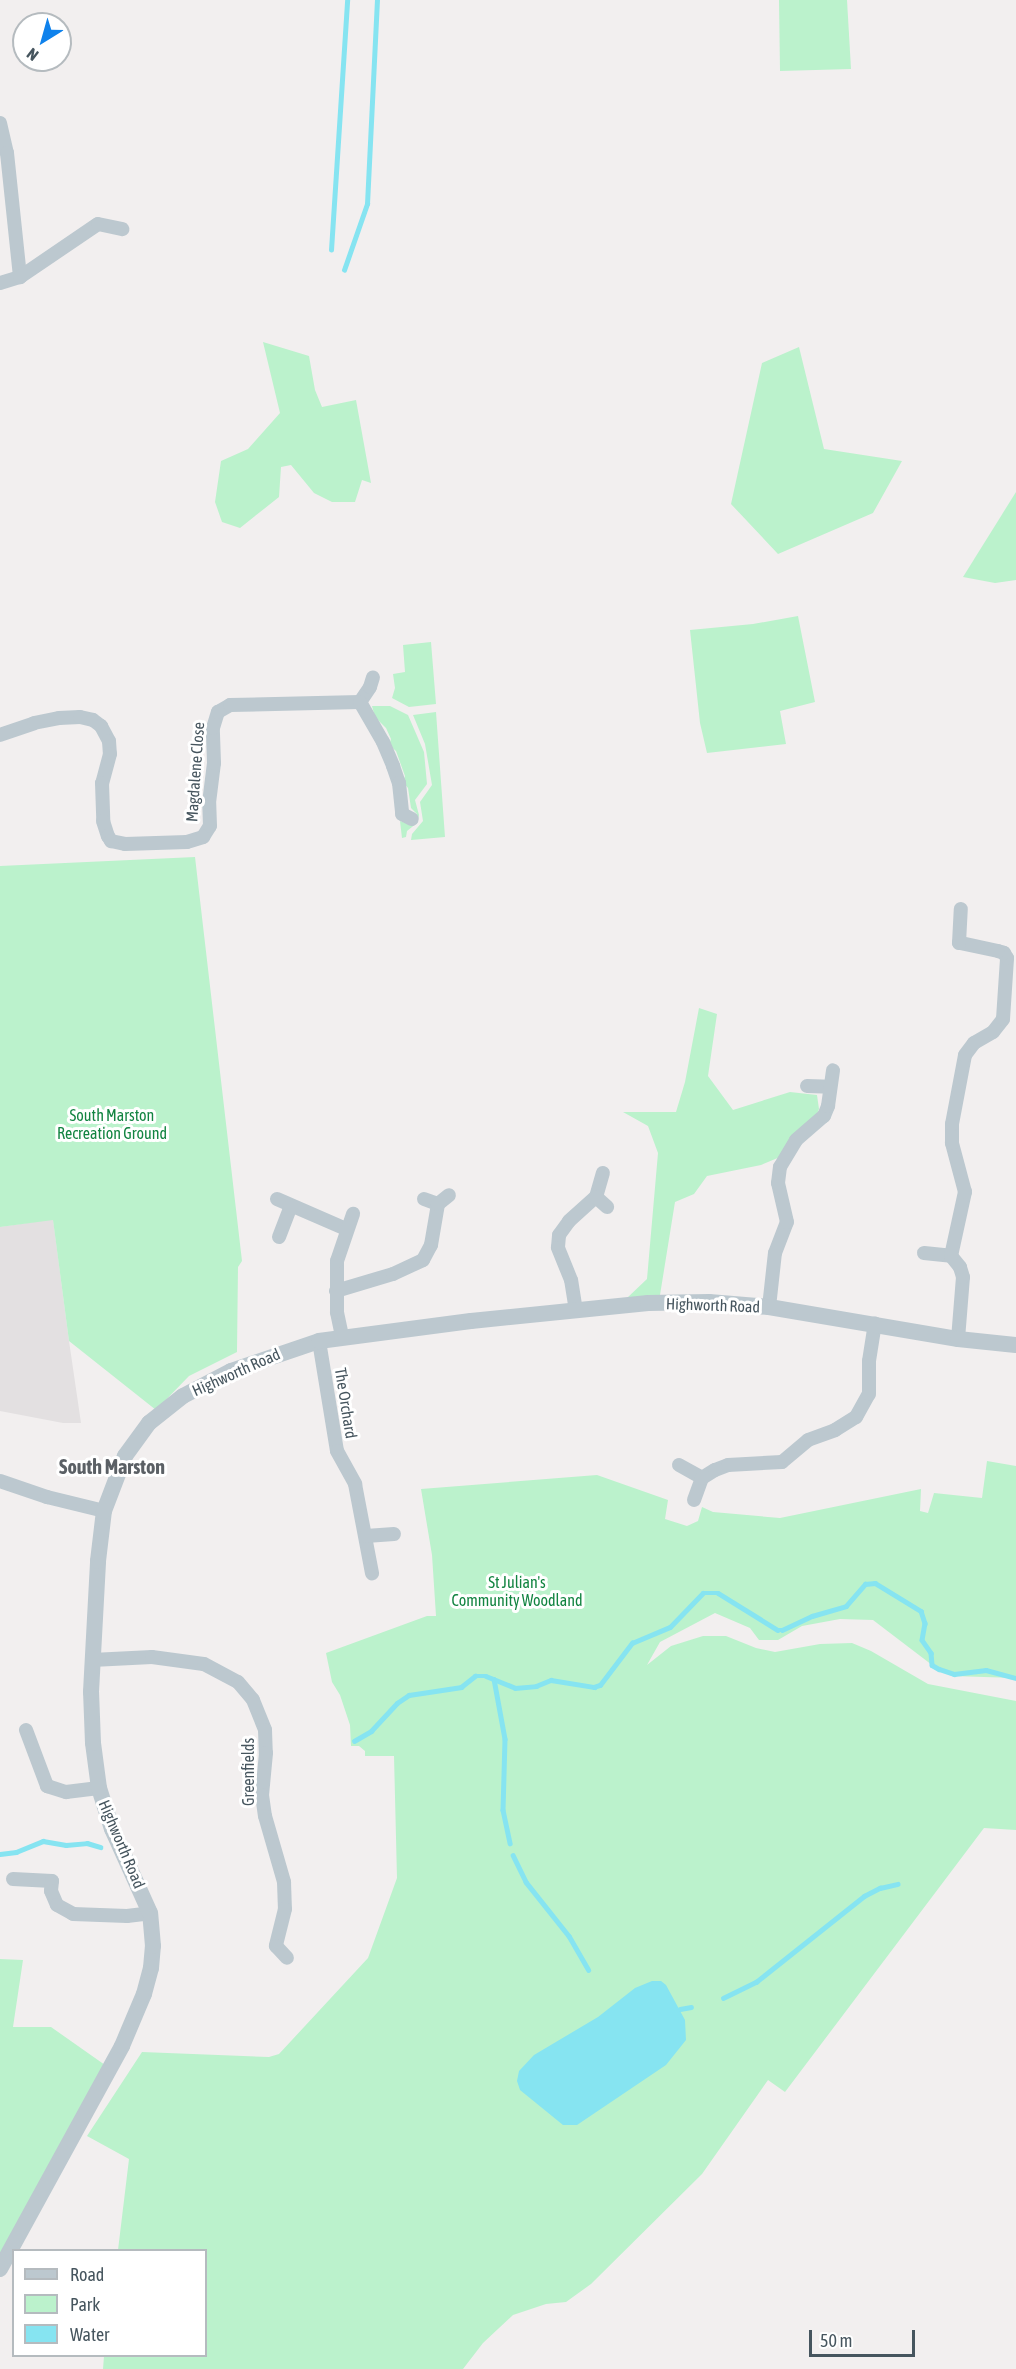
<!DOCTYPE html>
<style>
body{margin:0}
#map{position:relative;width:1016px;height:2369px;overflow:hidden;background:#f2efef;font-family:"Asap Condensed",sans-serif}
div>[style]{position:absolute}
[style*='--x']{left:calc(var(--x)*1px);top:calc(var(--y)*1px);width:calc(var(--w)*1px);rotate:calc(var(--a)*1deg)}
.education>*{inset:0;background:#e3e0e1}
.green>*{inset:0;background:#bbf2cc}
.water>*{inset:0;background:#86e4f1}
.stream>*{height:4.5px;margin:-2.25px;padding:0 2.25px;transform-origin:2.25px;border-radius:2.25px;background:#86e4f1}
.minor>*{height:14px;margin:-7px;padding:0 7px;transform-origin:7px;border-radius:7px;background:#bcc8cf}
.tertiary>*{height:16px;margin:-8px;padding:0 8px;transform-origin:8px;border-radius:8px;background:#bcc8cf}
span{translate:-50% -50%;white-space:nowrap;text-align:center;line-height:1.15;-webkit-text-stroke:6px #fff;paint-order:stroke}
.street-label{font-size:16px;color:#46555e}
.park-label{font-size:16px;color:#128441}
.quarter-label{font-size:20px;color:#5b6065;font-weight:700}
.legend{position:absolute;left:12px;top:2249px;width:195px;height:108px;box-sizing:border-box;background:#fff;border:2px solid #b5bbbf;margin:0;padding:8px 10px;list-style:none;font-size:18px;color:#46555e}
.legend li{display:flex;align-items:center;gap:12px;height:30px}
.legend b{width:30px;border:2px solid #b5bbbf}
.north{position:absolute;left:12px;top:12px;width:60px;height:60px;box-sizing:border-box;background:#fff;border:2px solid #b5bbbf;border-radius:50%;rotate:217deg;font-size:16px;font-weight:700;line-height:24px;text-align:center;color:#46555e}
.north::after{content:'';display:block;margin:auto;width:21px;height:27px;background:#0f82ec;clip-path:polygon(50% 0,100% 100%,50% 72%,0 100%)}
.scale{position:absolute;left:809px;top:2330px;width:106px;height:27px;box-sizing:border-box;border:3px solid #46555e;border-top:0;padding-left:8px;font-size:18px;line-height:21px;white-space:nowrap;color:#46555e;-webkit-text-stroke:4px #fff;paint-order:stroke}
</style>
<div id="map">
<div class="education">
<div style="clip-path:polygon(53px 1219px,69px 1341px,81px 1423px,63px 1423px,0 1411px,0 1227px)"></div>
</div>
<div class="green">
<div style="clip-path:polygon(779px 0,847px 0,851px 69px,780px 71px)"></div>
<div style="clip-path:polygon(263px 342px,309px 356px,315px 390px,322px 407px,356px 400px,371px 483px,362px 480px,355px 502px,332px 502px,314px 493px,291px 465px,281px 467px,279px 497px,240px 528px,222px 522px,215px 502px,221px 461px,248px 449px,280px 413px)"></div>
<div style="clip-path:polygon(799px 347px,824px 449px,902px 461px,873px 513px,778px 554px,731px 504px,762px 363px)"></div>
<div style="clip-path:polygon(1016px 492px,1016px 580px,995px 583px,963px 577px)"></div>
<div style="clip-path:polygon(798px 616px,815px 702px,780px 711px,786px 744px,707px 753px,700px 723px,690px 630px,753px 624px)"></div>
<div style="clip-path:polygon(431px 642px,436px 704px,409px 707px,392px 698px,395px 688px,393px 674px,405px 672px,403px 645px)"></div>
<div style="clip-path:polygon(372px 706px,390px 706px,408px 715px,424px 752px,427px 784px,415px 800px,419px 815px,417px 823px,407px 831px,406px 837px,402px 838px,400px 821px,411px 825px,416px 823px,417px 814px,411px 808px,408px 788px,403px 782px,405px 776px,396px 751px,389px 745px,391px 739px,386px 728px,375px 717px)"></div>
<div style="clip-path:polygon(436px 712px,445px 837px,411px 840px,412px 834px,423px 821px,420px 802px,432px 785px,425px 744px,413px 715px)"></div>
<div style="clip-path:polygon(195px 857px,242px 1261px,238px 1267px,237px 1352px,189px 1376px,156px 1410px,69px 1341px,53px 1220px,0 1227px,0 866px)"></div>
<div style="clip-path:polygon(699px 1008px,717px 1014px,708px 1076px,733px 1110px,790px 1092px,817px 1095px,819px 1109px,815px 1119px,780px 1157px,761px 1165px,707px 1176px,694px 1194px,675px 1202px,660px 1295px,627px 1298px,647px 1279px,658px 1153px,648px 1126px,623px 1112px,676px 1112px,685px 1082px)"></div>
<div style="clip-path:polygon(987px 1461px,1016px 1466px,1016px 1678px,952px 1676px,936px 1668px,873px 1620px,840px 1619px,802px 1626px,778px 1640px,759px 1640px,750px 1628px,715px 1613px,660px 1642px,647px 1665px,671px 1646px,703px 1636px,726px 1636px,756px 1648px,775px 1652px,820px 1644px,852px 1643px,871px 1651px,928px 1684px,1016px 1701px,1016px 1830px,984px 1828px,785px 2092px,768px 2080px,702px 2174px,591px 2284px,566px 2302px,546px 2304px,513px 2315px,483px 2343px,463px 2369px,103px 2369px,104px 2356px,206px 2356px,206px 2250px,118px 2250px,129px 2159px,87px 2136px,142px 2052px,269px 2057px,279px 2054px,368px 1958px,397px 1878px,394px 1756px,365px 1756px,365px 1751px,359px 1746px,351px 1746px,350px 1725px,340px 1695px,332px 1682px,326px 1653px,427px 1616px,436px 1616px,432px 1555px,421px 1489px,597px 1475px,668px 1500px,665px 1519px,687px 1526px,698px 1521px,702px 1507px,713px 1512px,780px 1518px,921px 1489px,920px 1511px,928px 1513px,934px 1493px,982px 1498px)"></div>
<div style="clip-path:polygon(0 1959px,23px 1960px,13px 2027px,51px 2027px,105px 2065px,0 2257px)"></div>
</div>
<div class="water">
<div style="clip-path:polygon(652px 1981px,661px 1981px,666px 1985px,685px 2020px,686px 2040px,666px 2065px,577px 2125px,563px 2125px,520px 2090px,517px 2081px,519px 2071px,534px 2055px,598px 2017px,635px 1988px)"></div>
</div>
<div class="stream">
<div style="--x:331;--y:250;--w:251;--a:-86.3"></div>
<div style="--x:344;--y:270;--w:70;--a:-70.8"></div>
<div style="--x:367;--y:204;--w:204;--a:-87.2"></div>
<div style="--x:494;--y:1679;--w:61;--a:79.6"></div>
<div style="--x:505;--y:1739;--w:71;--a:91.6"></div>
<div style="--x:503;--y:1810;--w:34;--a:78"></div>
<div style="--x:354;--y:1741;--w:20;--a:-30"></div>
<div style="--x:371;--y:1731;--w:38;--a:-47"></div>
<div style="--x:397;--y:1703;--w:14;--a:-34"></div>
<div style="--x:409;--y:1695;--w:53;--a:-8.7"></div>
<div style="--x:461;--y:1687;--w:18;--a:-38"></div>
<div style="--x:475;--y:1676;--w:11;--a:0"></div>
<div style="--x:486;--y:1676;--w:31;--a:22"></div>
<div style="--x:515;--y:1688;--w:21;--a:-5"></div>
<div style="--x:536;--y:1686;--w:16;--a:-22"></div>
<div style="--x:551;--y:1680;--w:44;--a:9.2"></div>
<div style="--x:594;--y:1687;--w:6;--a:-18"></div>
<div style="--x:600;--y:1685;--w:53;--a:-52.7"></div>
<div style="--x:632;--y:1643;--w:41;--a:-22.8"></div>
<div style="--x:670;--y:1627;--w:47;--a:-45.9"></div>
<div style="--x:703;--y:1593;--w:15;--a:0"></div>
<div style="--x:718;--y:1593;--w:70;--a:31.7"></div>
<div style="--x:778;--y:1630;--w:4;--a:0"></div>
<div style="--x:782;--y:1630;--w:33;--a:-25"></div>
<div style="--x:812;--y:1616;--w:35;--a:-16"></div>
<div style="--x:846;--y:1606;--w:29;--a:-49"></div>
<div style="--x:865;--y:1584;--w:10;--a:-6"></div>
<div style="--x:875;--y:1583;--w:54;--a:31.3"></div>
<div style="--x:921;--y:1611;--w:13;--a:72"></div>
<div style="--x:925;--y:1623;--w:17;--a:100"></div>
<div style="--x:922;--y:1640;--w:16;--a:55"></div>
<div style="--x:931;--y:1653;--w:12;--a:85"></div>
<div style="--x:932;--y:1665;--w:8;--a:30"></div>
<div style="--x:939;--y:1669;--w:16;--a:18"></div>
<div style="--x:954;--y:1674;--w:32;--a:-7"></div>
<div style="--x:986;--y:1670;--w:31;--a:15"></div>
<div style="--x:0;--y:1854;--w:16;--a:-7"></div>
<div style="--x:16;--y:1852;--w:29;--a:-22"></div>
<div style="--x:43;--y:1841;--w:23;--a:10"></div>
<div style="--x:66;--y:1845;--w:21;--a:-5"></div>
<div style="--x:87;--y:1843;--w:14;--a:17"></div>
<div style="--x:513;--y:1855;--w:30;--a:64"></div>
<div style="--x:526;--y:1882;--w:69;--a:51.5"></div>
<div style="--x:569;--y:1936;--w:39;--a:60"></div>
<div style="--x:723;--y:1998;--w:37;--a:-26"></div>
<div style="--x:756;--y:1982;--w:138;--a:-38.5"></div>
<div style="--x:864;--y:1896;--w:18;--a:-27"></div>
<div style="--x:880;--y:1888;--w:18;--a:-13"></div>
<div style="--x:680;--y:2009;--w:11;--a:-10"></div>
</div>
<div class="minor">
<div style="--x:0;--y:123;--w:31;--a:77"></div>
<div style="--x:7;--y:153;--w:125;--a:84"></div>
<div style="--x:0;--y:283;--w:21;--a:-17"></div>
<div style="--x:20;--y:277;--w:94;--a:-34.2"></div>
<div style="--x:98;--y:224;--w:25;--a:12"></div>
<div style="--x:360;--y:702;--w:18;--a:-56"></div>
<div style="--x:370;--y:687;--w:10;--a:-73"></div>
<div style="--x:0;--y:735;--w:36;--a:-19"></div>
<div style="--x:34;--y:723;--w:25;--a:-11"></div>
<div style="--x:59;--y:718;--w:21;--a:-3"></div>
<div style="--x:80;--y:717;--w:13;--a:13"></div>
<div style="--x:93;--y:720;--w:10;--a:37"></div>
<div style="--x:101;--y:726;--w:17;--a:62"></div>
<div style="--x:109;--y:741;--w:13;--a:86"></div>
<div style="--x:110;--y:754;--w:30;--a:105"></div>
<div style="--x:102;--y:783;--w:38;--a:88"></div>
<div style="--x:103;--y:821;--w:16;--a:72"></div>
<div style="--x:108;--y:836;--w:6;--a:59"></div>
<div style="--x:111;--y:841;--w:14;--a:12"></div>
<div style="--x:125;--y:844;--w:62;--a:-1.8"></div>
<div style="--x:187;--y:842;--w:17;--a:-17"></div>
<div style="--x:203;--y:837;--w:13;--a:-58"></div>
<div style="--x:210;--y:826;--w:23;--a:-92"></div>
<div style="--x:209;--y:803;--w:40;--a:-82.9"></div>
<div style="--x:214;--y:763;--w:35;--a:-92"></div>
<div style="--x:213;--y:728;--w:17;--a:-73"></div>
<div style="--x:218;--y:712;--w:14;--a:-30"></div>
<div style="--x:230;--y:705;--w:130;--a:-1.3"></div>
<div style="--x:360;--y:702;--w:46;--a:60.1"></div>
<div style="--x:383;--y:742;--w:26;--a:67"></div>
<div style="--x:393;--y:766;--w:18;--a:71"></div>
<div style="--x:399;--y:783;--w:31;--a:84"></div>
<div style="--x:402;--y:814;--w:11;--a:27"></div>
<div style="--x:807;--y:1086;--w:23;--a:2"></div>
<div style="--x:596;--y:1197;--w:25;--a:-74"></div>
<div style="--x:277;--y:1199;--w:75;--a:23.5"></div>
<div style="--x:424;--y:1199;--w:15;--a:20"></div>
<div style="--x:279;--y:1237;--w:33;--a:-69"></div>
<div style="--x:924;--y:1253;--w:27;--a:6"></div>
<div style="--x:336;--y:1291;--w:59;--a:-16.6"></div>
<div style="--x:393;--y:1274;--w:33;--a:-25"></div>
<div style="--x:423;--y:1260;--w:17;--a:-62"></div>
<div style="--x:431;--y:1245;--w:42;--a:-80.3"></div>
<div style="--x:438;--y:1204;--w:14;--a:-39"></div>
<div style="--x:769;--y:1307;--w:54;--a:-83.7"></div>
<div style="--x:775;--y:1253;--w:33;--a:-69"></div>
<div style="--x:787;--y:1222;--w:40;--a:-103"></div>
<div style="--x:778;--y:1183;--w:16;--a:-83"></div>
<div style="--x:780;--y:1167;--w:31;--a:-59"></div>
<div style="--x:796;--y:1140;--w:37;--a:-41"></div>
<div style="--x:824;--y:1116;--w:11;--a:-68"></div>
<div style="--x:828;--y:1106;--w:36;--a:-82"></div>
<div style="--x:576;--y:1311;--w:31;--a:-99"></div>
<div style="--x:571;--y:1280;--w:35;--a:-112"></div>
<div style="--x:558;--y:1247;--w:12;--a:-85"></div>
<div style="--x:559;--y:1235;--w:17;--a:-54"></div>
<div style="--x:569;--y:1221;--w:36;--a:-42"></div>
<div style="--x:596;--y:1197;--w:15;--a:42"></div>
<div style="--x:342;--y:1336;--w:25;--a:-102"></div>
<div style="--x:337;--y:1312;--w:51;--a:-90"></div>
<div style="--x:337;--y:1261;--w:50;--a:-71.2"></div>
<div style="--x:958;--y:1339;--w:62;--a:-85.4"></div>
<div style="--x:963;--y:1277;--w:10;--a:-107"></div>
<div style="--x:960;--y:1267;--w:14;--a:-129"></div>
<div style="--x:951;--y:1256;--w:66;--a:-77.7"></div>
<div style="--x:965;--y:1192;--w:51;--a:-104.9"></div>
<div style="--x:952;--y:1143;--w:19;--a:-90"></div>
<div style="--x:952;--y:1124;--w:70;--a:-79.3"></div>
<div style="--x:965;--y:1055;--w:15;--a:-53"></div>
<div style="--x:974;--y:1043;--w:22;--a:-30"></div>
<div style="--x:993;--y:1032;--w:16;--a:-52"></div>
<div style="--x:1003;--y:1019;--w:61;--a:-86.2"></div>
<div style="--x:1007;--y:958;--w:6;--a:-121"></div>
<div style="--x:1004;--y:953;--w:6;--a:-162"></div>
<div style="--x:998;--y:951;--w:40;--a:-168"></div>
<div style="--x:959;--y:943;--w:34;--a:-87"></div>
<div style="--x:319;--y:1341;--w:111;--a:80.7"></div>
<div style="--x:337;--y:1451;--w:38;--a:61"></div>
<div style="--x:355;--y:1484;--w:91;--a:79.2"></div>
<div style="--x:679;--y:1465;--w:26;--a:29"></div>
<div style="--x:0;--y:1481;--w:50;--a:18.8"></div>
<div style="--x:47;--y:1497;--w:59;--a:13.8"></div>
<div style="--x:694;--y:1500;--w:23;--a:-70"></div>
<div style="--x:702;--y:1478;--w:15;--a:-32"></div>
<div style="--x:715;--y:1470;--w:14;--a:-21"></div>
<div style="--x:728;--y:1465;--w:54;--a:-3.2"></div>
<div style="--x:782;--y:1462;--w:34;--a:-40"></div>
<div style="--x:808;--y:1440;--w:29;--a:-20"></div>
<div style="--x:835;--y:1430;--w:25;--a:-32"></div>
<div style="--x:856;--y:1417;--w:26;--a:-61"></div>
<div style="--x:869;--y:1394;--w:33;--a:-90"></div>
<div style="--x:869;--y:1361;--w:38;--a:-81"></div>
<div style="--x:366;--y:1536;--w:28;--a:-4"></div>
<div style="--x:92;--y:1660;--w:60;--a:-2.9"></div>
<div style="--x:152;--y:1657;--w:52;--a:7.7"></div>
<div style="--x:204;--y:1664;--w:38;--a:28"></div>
<div style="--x:238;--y:1682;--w:23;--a:50"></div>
<div style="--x:253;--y:1700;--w:32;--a:68"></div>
<div style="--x:265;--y:1730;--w:23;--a:88"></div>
<div style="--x:266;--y:1753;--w:42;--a:95.4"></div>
<div style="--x:262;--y:1795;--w:21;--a:82"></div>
<div style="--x:265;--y:1816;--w:69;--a:73.9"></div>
<div style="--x:284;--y:1882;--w:27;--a:88"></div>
<div style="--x:285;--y:1909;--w:38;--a:104"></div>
<div style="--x:276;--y:1946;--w:16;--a:47"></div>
<div style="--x:26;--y:1730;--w:60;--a:69.4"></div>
<div style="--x:47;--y:1786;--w:20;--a:18"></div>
<div style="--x:66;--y:1792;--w:33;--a:-7"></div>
<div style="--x:13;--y:1879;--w:39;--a:3"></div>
<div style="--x:52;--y:1881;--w:10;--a:96"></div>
<div style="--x:51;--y:1891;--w:15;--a:67"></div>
<div style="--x:57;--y:1905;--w:18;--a:29"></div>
<div style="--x:73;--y:1914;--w:54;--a:2.1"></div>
<div style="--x:127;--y:1916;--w:23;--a:-7"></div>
</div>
<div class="tertiary">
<div style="--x:0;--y:2269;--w:254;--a:-61.3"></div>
<div style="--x:122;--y:2046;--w:56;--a:-67.1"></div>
<div style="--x:144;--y:1994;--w:27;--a:-75"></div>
<div style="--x:151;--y:1968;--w:22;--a:-85"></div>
<div style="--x:153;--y:1946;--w:33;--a:-95"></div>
<div style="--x:150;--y:1913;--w:92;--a:-114.3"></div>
<div style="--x:112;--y:1829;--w:43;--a:-107.6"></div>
<div style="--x:99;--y:1788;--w:45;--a:-97.6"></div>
<div style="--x:93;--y:1743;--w:51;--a:-92.2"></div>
<div style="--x:91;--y:1692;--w:131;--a:-86.9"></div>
<div style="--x:98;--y:1561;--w:50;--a:-83.2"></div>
<div style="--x:104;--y:1511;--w:59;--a:-69.1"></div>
<div style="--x:125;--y:1456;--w:41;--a:-54"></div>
<div style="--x:149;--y:1423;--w:43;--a:-38.5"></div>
<div style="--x:183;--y:1396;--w:54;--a:-27.5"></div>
<div style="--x:231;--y:1371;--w:93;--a:-18.8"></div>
<div style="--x:319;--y:1341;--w:153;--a:-7.5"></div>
<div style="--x:471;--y:1321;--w:178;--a:-5.8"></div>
<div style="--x:648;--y:1303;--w:61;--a:-0.9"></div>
<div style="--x:709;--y:1302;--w:60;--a:4.8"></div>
<div style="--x:769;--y:1307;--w:192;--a:9.6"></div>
<div style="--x:958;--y:1339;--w:58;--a:5.9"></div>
</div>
<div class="street-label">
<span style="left:195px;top:772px;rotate:-86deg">Magdalene Close</span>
<span style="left:713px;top:1305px;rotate:2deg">Highworth Road</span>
<span style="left:236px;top:1372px;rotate:-24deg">Highworth Road</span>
<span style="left:346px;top:1403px;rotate:81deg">The Orchard</span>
<span style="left:248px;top:1772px;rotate:-90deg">Greenfields</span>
<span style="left:122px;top:1844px;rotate:67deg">Highworth Road</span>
</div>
<div class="park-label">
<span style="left:112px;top:1124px">South Marston<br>Recreation Ground</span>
<span style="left:517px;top:1591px">St Julian's<br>Community Woodland</span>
</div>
<div class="quarter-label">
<span style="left:112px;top:1466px">South Marston</span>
</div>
<ul class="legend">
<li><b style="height:8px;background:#bcc8cf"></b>Road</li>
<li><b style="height:16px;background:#bbf2cc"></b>Park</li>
<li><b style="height:16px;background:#86e4f1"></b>Water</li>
</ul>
<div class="north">N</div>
<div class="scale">50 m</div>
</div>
